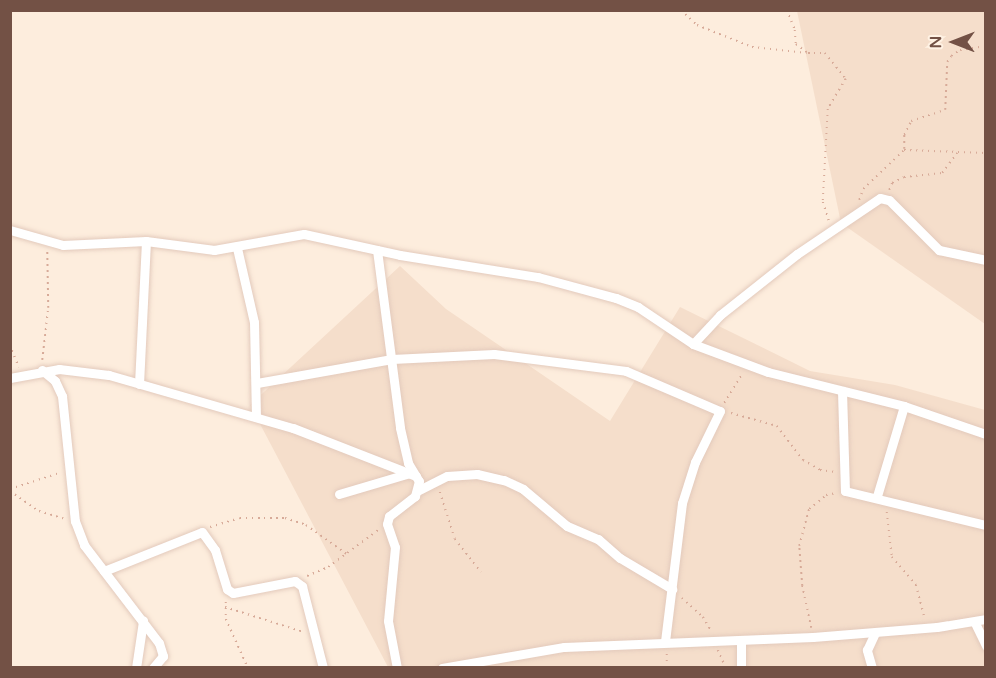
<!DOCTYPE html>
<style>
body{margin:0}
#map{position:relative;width:996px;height:678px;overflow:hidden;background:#fdeddd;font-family:"Varela Round",sans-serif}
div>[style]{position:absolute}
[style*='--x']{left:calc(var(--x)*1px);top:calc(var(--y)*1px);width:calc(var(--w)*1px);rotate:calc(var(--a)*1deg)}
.residential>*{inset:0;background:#f5decb}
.path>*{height:1.5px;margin-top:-0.75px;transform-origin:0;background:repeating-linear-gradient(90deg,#d7aa98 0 1.5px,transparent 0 6px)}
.roads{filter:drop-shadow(0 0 2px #e3cabc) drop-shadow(0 0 2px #e3cabc)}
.street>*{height:9px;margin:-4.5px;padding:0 4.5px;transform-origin:4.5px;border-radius:4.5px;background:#fff}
span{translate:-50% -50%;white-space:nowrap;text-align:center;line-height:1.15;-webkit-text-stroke:4.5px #fff2e4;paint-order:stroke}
.frame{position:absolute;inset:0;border:12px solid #735145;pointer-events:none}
.north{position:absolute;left:924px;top:12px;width:60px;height:60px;-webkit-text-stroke:4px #fff2e4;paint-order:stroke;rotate:270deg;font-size:16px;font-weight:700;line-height:24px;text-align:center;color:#735145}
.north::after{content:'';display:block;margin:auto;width:21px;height:27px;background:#735145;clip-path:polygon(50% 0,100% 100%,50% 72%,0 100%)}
</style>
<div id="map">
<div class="residential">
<div style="clip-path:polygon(797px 11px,985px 11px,985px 324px,841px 223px)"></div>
<div style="clip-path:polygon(400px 266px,446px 309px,610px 421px,680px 307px,810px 371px,895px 385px,985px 410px,985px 667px,388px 667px,250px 405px)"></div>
</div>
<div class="path">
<div style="--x:681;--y:10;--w:22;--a:43"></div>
<div style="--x:697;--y:25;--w:59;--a:21.8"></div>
<div style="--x:752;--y:47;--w:55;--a:6.2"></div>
<div style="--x:787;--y:10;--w:22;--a:68"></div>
<div style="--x:795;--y:30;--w:14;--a:86"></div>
<div style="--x:796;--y:44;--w:15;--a:37"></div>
<div style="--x:808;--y:53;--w:17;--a:0"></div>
<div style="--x:825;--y:53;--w:33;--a:51"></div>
<div style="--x:846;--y:79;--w:35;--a:121"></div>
<div style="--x:828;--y:109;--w:93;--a:93.1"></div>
<div style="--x:823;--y:202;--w:20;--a:72"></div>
<div style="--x:904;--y:149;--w:14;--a:-90"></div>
<div style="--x:904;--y:135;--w:16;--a:-63"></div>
<div style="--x:911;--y:121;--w:36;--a:-18"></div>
<div style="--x:945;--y:110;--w:48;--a:-87.6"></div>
<div style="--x:947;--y:62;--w:7;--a:-56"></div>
<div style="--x:951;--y:56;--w:11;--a:-34"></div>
<div style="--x:960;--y:50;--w:26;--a:-9"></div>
<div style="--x:889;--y:190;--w:8;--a:-67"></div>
<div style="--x:892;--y:183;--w:13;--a:-27"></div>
<div style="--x:904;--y:177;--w:38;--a:-6"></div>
<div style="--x:942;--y:173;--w:25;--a:-53"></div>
<div style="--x:859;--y:200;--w:12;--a:-70"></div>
<div style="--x:863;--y:189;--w:57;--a:-43.6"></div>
<div style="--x:904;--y:150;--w:82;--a:2.1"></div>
<div style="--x:10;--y:345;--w:24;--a:68"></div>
<div style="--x:42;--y:360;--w:52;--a:-83.4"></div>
<div style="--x:48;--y:308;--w:56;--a:-91"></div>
<div style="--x:724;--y:403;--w:34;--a:-58"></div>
<div style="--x:731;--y:413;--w:48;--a:15.8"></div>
<div style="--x:777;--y:426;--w:43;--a:52.6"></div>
<div style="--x:803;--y:460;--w:20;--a:30"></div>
<div style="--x:820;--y:470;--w:15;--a:8"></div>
<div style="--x:10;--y:489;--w:52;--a:-18.1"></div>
<div style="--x:10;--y:491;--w:35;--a:35"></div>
<div style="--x:39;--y:511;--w:27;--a:17"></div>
<div style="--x:440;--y:492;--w:49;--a:72.3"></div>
<div style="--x:455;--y:539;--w:42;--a:51.8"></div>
<div style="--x:887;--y:512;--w:45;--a:83.7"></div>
<div style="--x:892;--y:557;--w:37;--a:49"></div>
<div style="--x:916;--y:585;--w:35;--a:75"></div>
<div style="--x:210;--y:527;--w:31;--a:-17"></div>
<div style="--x:240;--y:518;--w:45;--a:0"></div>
<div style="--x:285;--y:518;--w:22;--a:18"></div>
<div style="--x:306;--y:525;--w:50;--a:35.3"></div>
<div style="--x:307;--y:576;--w:23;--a:-23"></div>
<div style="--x:328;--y:567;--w:62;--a:-36.5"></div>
<div style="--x:682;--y:598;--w:28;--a:42"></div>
<div style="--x:703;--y:617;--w:17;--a:59"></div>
<div style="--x:226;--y:602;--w:17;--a:90"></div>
<div style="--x:226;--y:619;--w:54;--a:65.8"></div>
<div style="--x:225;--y:607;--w:83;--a:17.6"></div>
<div style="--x:811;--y:628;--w:43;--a:-102.1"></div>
<div style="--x:802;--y:586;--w:40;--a:-94.3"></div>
<div style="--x:799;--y:546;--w:38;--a:-75"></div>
<div style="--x:809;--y:509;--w:22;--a:-39"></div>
<div style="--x:826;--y:495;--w:10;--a:-11"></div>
<div style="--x:718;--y:650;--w:20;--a:66"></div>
<div style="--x:667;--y:654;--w:14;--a:90"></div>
</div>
<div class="roads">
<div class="street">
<div style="--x:10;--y:230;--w:55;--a:15.8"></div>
<div style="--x:63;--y:245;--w:83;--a:-2.8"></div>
<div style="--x:146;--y:241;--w:69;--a:7.5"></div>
<div style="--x:214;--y:250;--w:91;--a:-10.1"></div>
<div style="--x:304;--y:234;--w:98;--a:12.3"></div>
<div style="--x:400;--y:255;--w:140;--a:9.1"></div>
<div style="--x:538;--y:277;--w:81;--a:15.1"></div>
<div style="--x:616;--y:298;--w:24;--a:22"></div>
<div style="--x:638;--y:307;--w:66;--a:33.9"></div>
<div style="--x:693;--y:344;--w:80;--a:20.5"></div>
<div style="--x:768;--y:372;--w:140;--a:14"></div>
<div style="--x:904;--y:406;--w:87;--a:18.9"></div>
<div style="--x:237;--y:248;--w:76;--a:77.1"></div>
<div style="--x:254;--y:322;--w:95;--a:88.8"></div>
<div style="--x:377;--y:250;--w:179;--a:82.6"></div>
<div style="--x:400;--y:428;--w:36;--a:77"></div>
<div style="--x:408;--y:463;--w:21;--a:59"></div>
<div style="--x:419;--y:481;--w:16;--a:105"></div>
<div style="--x:415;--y:496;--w:33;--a:142"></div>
<div style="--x:389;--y:516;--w:8;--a:104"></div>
<div style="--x:387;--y:524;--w:24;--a:71"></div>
<div style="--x:395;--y:547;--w:74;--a:95.4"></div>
<div style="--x:388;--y:621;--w:48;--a:79.2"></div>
<div style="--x:693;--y:344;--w:40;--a:-47"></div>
<div style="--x:720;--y:315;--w:98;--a:-38.4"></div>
<div style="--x:797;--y:254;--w:100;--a:-34"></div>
<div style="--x:880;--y:198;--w:9;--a:13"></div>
<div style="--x:889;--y:200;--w:71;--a:45"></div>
<div style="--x:939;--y:250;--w:48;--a:12"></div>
<div style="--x:42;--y:370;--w:17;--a:40"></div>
<div style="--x:55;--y:381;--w:17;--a:65"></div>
<div style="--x:62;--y:396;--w:126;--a:84.1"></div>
<div style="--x:75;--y:521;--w:26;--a:69"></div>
<div style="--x:84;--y:545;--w:123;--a:52.6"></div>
<div style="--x:159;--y:643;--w:14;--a:73"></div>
<div style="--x:163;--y:656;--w:16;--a:130"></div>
<div style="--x:10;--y:378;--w:50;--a:-10.4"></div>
<div style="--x:59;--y:369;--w:50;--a:6.8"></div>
<div style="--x:109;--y:375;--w:191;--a:16.1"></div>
<div style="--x:293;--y:428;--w:132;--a:21.3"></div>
<div style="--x:257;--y:383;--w:137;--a:-10.1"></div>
<div style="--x:392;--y:359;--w:102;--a:-2.8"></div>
<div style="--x:494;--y:354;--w:133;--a:7.3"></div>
<div style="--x:626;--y:371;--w:102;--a:23.1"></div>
<div style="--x:720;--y:411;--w:57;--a:116.1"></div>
<div style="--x:695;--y:462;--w:43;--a:107.6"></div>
<div style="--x:682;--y:503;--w:139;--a:97"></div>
<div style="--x:139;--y:384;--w:143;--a:-87.2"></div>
<div style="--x:842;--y:391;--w:100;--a:88.3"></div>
<div style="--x:845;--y:491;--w:145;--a:13.6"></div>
<div style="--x:419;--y:490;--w:31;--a:-27"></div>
<div style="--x:447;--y:476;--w:30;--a:-4"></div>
<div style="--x:477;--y:474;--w:28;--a:13"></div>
<div style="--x:504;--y:480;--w:21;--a:25"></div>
<div style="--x:523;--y:489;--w:57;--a:40.1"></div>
<div style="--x:567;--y:526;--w:34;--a:23"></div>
<div style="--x:598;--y:539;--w:29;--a:41"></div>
<div style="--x:620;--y:558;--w:61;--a:30.8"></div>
<div style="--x:339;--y:494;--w:74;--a:-16.5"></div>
<div style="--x:877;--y:496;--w:94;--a:-73.3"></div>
<div style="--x:104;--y:571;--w:105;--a:-21.7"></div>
<div style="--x:202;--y:532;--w:22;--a:54"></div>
<div style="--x:215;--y:550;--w:41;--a:72.9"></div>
<div style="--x:227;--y:589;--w:7;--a:34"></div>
<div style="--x:233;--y:593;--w:63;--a:-11"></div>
<div style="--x:295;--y:581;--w:9;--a:36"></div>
<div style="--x:302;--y:586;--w:85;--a:75.6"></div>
<div style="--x:975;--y:623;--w:25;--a:64"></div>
<div style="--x:136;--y:668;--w:48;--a:-81.5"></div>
<div style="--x:442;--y:668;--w:124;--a:-9.8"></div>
<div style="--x:564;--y:647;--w:249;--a:-2.3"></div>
<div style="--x:813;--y:637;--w:124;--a:-4.6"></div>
<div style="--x:937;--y:627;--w:50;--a:-9.3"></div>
<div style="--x:741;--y:668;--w:27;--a:-90"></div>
<div style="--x:872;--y:668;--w:19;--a:-106"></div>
<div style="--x:867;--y:650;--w:19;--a:-65"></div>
</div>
</div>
<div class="frame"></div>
<div class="north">N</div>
</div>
